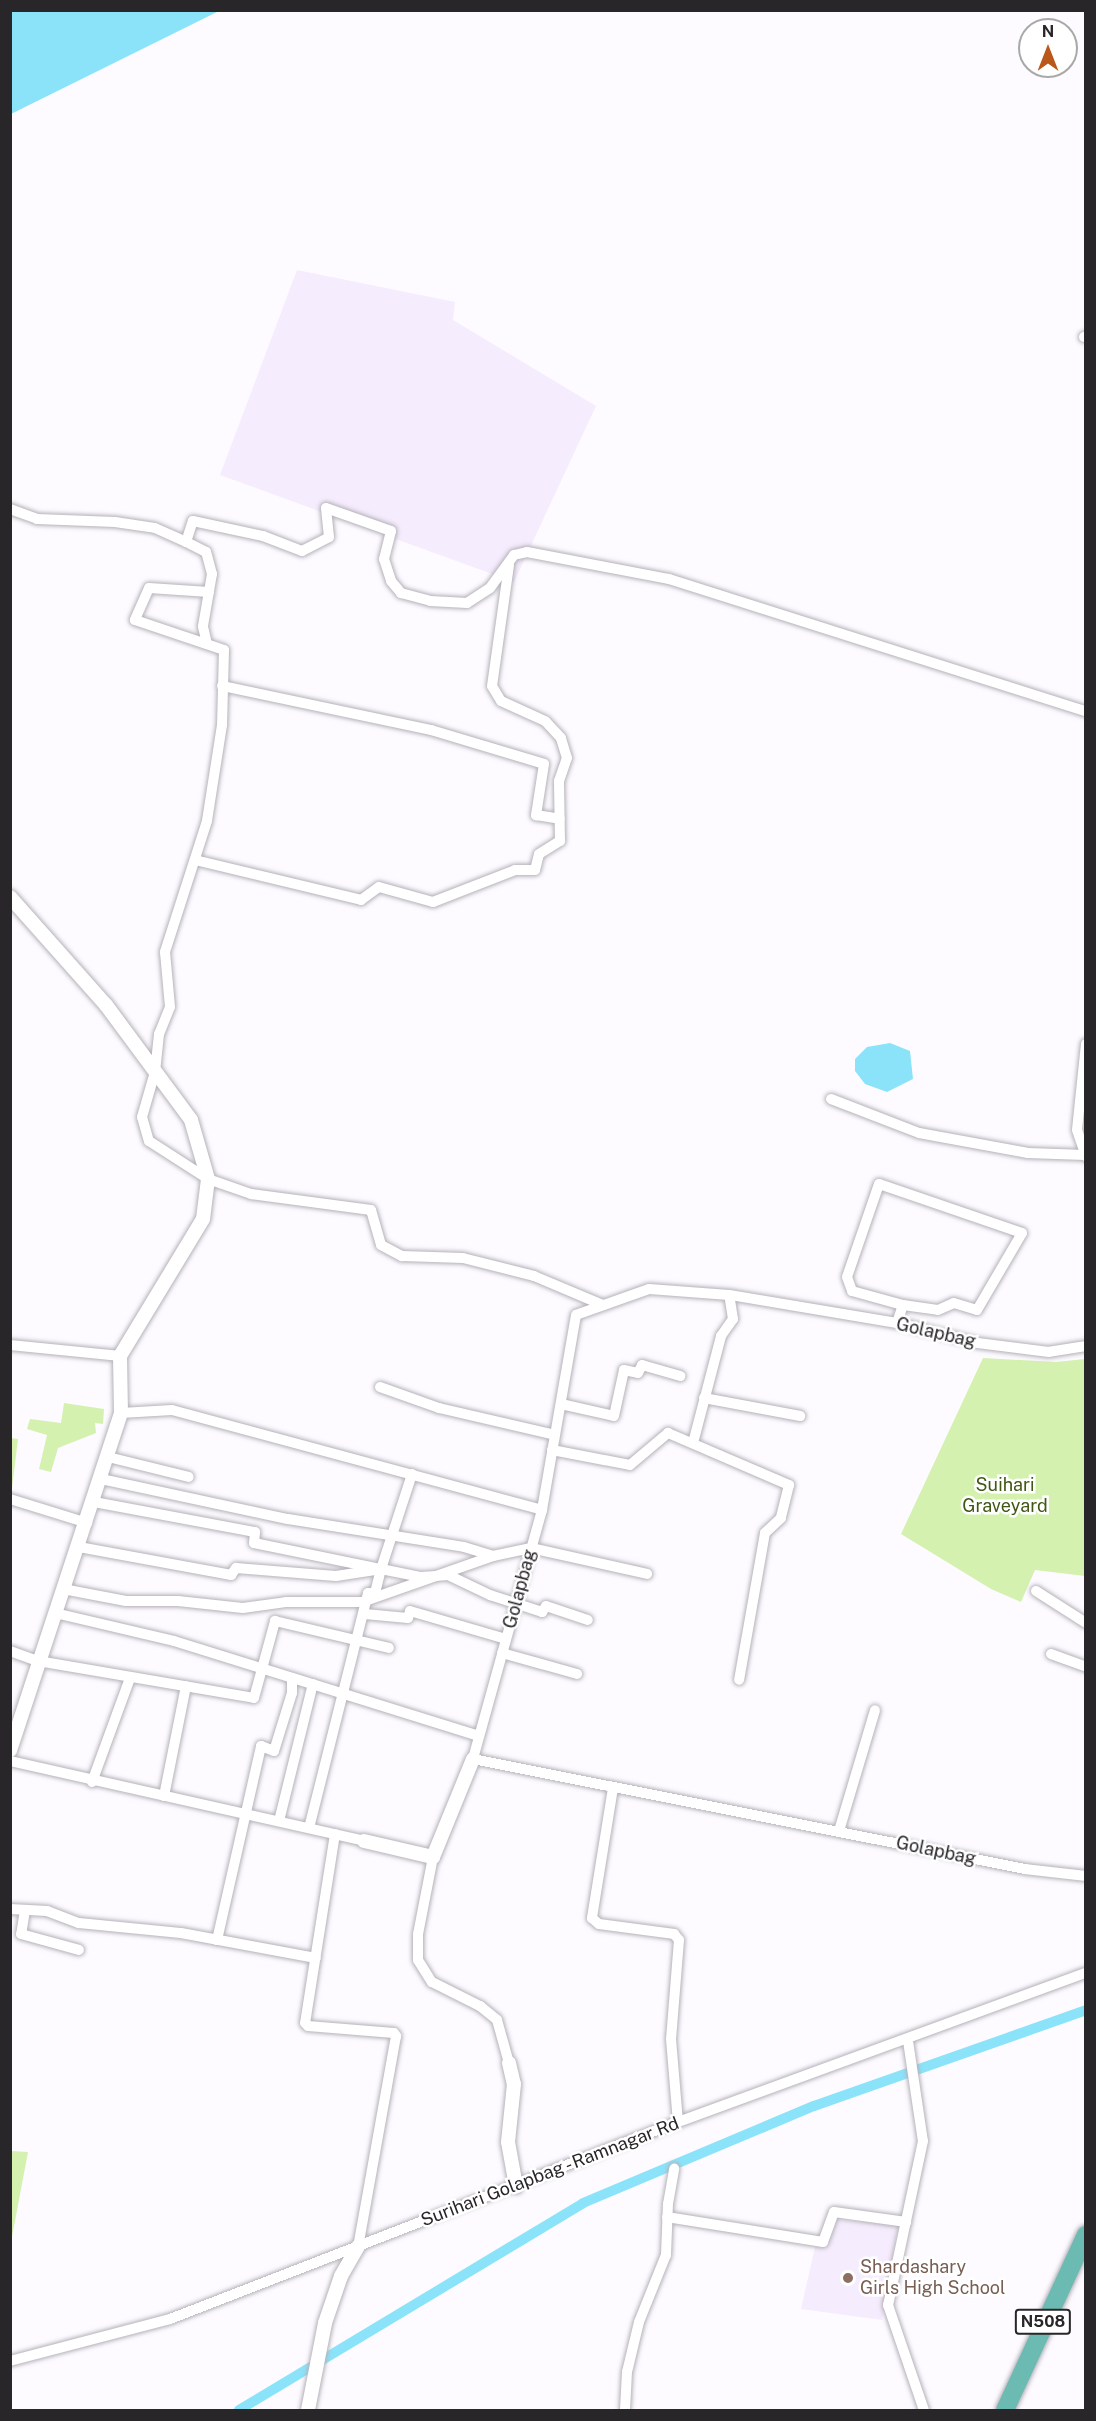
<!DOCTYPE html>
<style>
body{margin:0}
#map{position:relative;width:1096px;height:2421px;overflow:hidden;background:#fdfbff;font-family:"Public Sans",sans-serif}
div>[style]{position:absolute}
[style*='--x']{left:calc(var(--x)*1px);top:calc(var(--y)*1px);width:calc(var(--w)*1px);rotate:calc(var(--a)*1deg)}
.built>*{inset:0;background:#f5ecfd}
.green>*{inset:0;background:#d4f1b0}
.water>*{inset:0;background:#8be3fa}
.canal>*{height:10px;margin:-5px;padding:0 5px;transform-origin:5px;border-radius:5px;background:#8be3fa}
.roads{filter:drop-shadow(0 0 2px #b5b1b9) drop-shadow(0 0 2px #b5b1b9)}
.minor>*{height:10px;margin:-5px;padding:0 5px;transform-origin:5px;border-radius:5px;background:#fff}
.tertiary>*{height:14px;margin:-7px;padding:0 7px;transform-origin:7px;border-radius:7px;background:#fff}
.trunk>*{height:18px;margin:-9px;padding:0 9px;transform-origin:9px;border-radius:9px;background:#6cbbb3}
.dots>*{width:16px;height:16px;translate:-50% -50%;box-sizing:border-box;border:3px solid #fff;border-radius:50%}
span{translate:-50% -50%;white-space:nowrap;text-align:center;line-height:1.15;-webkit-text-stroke:5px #fff;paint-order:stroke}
.shield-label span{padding:2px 4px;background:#fff;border:2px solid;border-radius:4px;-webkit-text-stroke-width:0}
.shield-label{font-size:16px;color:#282629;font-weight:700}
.street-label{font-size:18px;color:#282629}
.park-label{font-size:18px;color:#405815}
.education-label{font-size:18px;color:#785e54}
.left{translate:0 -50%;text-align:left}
.frame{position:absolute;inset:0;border:12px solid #282629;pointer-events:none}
.north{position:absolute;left:1018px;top:18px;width:60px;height:60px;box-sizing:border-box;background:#fff;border:2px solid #a9a8a9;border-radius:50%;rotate:0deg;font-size:16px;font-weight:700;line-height:24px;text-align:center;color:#282629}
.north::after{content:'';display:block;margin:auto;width:21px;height:27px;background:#ba581c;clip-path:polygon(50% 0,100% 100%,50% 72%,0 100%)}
</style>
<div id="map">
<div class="built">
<div style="clip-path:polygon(297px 270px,455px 302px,453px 320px,596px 406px,514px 582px,220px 475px)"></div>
<div style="clip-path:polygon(837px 2220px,898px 2225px,882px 2320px,801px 2309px,815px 2247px,828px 2246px)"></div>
</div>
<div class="green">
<div style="clip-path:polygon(983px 1358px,1056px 1362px,1085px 1359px,1085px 1576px,1035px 1570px,1021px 1602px,991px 1589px,901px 1534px)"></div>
<div style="clip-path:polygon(64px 1403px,104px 1409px,103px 1424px,95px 1423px,96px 1433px,58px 1448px,51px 1472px,39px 1469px,47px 1435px,27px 1429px,30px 1419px,61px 1423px)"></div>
<div style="clip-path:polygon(11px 1438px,18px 1439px,11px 1496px)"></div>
<div style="clip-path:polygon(11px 2151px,28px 2152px,11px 2242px,10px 2151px)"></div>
</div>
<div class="water">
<div style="clip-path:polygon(11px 10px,219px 10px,219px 11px,11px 114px)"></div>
<div style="clip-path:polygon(890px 1043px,910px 1051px,913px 1079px,887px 1092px,865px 1084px,855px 1071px,855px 1059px,867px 1047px)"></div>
</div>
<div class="canal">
<div style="--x:239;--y:2410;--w:401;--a:-31"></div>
<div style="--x:583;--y:2203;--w:251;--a:-22.8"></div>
<div style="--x:814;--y:2106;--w:288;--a:-19.4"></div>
</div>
<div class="roads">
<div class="minor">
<div style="--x:1084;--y:337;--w:2;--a:0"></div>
<div style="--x:10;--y:509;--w:29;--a:20"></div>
<div style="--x:37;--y:519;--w:78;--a:2.2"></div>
<div style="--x:115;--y:522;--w:40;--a:8.5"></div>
<div style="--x:155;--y:528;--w:34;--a:24"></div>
<div style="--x:209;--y:592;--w:60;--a:-176.2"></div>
<div style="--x:149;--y:588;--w:35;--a:114"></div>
<div style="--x:135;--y:620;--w:94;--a:18.6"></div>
<div style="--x:224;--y:650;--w:75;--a:91.5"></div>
<div style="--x:222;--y:725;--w:97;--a:98.9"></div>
<div style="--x:207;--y:821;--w:138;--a:107.8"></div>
<div style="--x:165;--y:952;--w:55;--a:84.8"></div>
<div style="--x:170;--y:1007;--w:29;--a:112"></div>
<div style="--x:159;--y:1034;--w:38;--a:96"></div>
<div style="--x:155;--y:1072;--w:47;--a:106.1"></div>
<div style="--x:142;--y:1117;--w:25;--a:74"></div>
<div style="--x:149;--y:1141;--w:70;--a:32.8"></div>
<div style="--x:208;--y:1179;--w:46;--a:19.2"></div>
<div style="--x:251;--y:1194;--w:121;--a:7.6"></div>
<div style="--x:371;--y:1210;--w:36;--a:74"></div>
<div style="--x:381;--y:1245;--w:24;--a:28"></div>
<div style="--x:402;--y:1256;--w:61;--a:1.9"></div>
<div style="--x:463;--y:1258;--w:73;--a:14.2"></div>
<div style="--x:534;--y:1276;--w:75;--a:22.8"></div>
<div style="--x:207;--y:644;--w:18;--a:-103"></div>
<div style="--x:203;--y:626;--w:53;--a:-80.2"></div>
<div style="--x:212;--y:574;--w:23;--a:-105"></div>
<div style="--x:206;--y:552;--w:22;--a:-153"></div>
<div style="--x:186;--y:542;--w:22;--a:-72"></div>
<div style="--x:193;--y:521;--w:72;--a:12.1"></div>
<div style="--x:263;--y:536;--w:42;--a:21"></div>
<div style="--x:302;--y:551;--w:30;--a:-27"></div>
<div style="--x:329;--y:537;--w:29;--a:-96"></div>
<div style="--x:326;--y:508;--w:69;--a:19.5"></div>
<div style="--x:391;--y:531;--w:29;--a:104"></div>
<div style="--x:384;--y:559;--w:23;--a:72"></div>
<div style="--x:391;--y:581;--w:16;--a:50"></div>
<div style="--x:401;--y:593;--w:30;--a:15"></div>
<div style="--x:430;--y:601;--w:37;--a:3"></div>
<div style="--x:467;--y:603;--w:27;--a:-33"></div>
<div style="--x:490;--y:588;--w:41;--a:-54"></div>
<div style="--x:514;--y:555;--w:13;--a:-13"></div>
<div style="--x:527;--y:552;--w:145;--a:10.8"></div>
<div style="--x:669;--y:579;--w:437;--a:17.6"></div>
<div style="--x:222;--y:686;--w:214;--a:11.9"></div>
<div style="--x:431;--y:730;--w:118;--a:16.7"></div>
<div style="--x:544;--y:764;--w:52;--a:98.9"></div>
<div style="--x:536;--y:815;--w:24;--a:9"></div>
<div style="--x:195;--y:860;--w:171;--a:13.5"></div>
<div style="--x:361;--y:900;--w:22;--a:-36"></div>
<div style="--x:379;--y:887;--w:56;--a:15.5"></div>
<div style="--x:433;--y:902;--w:88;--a:-21.3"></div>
<div style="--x:515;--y:870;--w:20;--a:0"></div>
<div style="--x:535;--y:870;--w:16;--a:-76"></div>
<div style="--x:539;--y:854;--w:25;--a:-32"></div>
<div style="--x:560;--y:841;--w:60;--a:-91"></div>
<div style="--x:559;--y:781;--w:24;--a:-71"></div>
<div style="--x:567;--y:758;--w:21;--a:-107"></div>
<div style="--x:561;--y:738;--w:23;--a:-133"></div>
<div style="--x:545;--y:721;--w:48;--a:-155.6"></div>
<div style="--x:501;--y:701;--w:17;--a:-121"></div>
<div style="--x:492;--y:686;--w:122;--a:-82"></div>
<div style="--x:1086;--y:1044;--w:86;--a:96"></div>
<div style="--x:1077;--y:1130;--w:28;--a:71"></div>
<div style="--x:831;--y:1099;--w:94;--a:21.1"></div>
<div style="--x:919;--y:1133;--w:111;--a:10.4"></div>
<div style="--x:1028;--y:1153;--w:57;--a:2"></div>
<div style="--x:897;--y:1323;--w:19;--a:-72"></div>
<div style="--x:903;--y:1305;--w:35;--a:8"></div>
<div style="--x:938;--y:1310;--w:17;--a:-24"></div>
<div style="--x:954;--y:1303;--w:24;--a:17"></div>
<div style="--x:977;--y:1310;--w:89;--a:-59.7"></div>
<div style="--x:1022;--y:1233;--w:151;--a:-161.1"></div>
<div style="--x:879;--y:1184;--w:98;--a:109"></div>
<div style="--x:847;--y:1277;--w:15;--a:70"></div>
<div style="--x:852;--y:1291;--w:53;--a:15.4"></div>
<div style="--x:10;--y:1345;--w:111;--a:5.7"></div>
<div style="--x:1086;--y:1346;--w:37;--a:171"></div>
<div style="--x:1049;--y:1352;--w:72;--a:-172.8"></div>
<div style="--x:978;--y:1343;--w:83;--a:-166.1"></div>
<div style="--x:897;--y:1323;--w:170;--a:-170.5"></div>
<div style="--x:729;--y:1295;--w:80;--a:-175.7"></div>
<div style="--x:649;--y:1289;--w:77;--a:160.4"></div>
<div style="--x:576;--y:1315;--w:198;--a:99.9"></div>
<div style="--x:542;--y:1510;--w:258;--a:105.5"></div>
<div style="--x:473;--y:1759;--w:563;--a:11.27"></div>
<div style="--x:1025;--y:1869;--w:61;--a:6.5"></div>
<div style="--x:380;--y:1387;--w:63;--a:19.6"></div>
<div style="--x:439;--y:1408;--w:119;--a:13.1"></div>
<div style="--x:704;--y:1398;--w:98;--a:10.6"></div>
<div style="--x:561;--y:1404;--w:54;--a:12.8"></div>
<div style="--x:614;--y:1416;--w:47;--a:-77.7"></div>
<div style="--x:624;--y:1370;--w:14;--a:12"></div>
<div style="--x:638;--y:1373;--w:9;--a:-63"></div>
<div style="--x:642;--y:1365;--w:40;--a:16"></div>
<div style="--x:121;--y:1413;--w:51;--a:-3.4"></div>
<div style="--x:172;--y:1410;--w:383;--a:15.1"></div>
<div style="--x:693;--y:1443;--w:111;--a:-75.3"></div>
<div style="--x:721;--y:1336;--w:21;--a:-55"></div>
<div style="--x:733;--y:1319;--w:24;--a:-99"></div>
<div style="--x:552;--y:1450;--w:79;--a:10.9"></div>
<div style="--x:630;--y:1465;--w:50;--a:-40.1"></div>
<div style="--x:668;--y:1433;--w:132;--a:23.3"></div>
<div style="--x:789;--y:1485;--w:34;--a:104"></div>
<div style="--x:781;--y:1518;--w:22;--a:137"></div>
<div style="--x:765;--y:1533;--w:149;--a:100"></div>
<div style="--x:108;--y:1457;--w:83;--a:13.9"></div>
<div style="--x:101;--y:1479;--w:191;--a:12.1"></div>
<div style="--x:288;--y:1519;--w:178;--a:9"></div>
<div style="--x:464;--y:1547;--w:30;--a:17"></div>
<div style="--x:10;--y:1499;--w:81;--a:17.3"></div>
<div style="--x:94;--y:1502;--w:164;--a:10.6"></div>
<div style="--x:255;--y:1532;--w:11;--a:95"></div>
<div style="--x:254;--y:1543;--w:130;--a:11.6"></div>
<div style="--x:381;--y:1569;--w:100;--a:-71.9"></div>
<div style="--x:79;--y:1547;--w:155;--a:10.4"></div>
<div style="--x:231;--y:1575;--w:9;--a:-54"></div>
<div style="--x:236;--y:1568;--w:100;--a:4.6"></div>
<div style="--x:336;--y:1576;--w:46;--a:-8.8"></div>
<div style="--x:381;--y:1569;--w:41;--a:11.3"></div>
<div style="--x:421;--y:1577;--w:27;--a:-4"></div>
<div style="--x:448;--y:1575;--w:47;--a:25.5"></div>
<div style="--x:490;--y:1595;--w:55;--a:18.1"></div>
<div style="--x:542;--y:1612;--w:7;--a:-56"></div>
<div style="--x:546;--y:1606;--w:44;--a:18.4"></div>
<div style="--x:63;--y:1589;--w:64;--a:10.8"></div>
<div style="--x:126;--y:1601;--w:52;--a:0"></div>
<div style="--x:178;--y:1601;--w:65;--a:6.1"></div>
<div style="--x:243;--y:1608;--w:43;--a:-7.9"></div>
<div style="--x:286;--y:1602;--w:76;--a:0"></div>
<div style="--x:362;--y:1602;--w:139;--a:-19.3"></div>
<div style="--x:493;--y:1556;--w:39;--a:-12"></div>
<div style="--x:531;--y:1548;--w:119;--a:12.6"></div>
<div style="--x:1036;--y:1591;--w:59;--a:32.6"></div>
<div style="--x:55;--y:1613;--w:122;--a:13.2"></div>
<div style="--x:174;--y:1641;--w:319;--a:17.3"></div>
<div style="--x:365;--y:1614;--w:43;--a:5.3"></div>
<div style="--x:408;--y:1618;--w:7;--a:-74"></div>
<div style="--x:410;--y:1611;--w:100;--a:16.3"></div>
<div style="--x:10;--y:1651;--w:30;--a:20"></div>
<div style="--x:38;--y:1661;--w:219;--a:9.7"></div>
<div style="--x:254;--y:1698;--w:80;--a:-74.7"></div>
<div style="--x:275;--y:1621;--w:117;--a:13.3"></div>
<div style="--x:502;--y:1653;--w:78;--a:15.6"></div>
<div style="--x:1051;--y:1654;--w:37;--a:20"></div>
<div style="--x:10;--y:1761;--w:363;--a:12.7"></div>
<div style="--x:92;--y:1782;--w:111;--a:-69.9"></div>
<div style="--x:613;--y:1788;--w:132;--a:99.2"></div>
<div style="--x:592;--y:1918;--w:9;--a:41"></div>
<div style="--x:599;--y:1924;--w:76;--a:7.6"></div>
<div style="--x:674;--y:1934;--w:8;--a:50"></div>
<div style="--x:679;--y:1940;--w:99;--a:94.6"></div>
<div style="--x:671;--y:2039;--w:83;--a:85.2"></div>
<div style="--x:164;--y:1796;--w:112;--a:-78.7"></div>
<div style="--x:279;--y:1821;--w:141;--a:-76.1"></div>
<div style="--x:309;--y:1828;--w:242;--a:-75.9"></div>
<div style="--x:368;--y:1593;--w:7;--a:0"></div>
<div style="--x:375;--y:1593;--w:25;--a:-76"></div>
<div style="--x:839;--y:1831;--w:126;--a:-73.4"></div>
<div style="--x:335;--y:1834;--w:191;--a:99"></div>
<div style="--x:305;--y:2023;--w:4;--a:45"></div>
<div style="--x:308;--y:2026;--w:86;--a:4.7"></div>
<div style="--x:394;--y:2033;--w:4;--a:56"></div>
<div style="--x:396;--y:2036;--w:214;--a:100.2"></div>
<div style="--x:433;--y:1857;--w:78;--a:101"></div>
<div style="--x:418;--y:1934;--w:26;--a:90"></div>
<div style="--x:418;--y:1960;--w:26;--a:58"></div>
<div style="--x:432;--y:1982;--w:54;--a:26.6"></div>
<div style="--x:480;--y:2006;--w:22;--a:39"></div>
<div style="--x:497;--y:2020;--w:45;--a:74.4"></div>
<div style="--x:10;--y:1909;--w:37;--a:3"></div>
<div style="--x:47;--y:1911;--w:34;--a:21"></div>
<div style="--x:79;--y:1923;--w:102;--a:5.6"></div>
<div style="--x:181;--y:1933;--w:137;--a:10.5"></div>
<div style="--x:25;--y:1910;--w:24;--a:99"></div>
<div style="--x:21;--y:1934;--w:60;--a:15.4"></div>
<div style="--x:217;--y:1940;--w:199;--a:-77.2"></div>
<div style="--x:261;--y:1746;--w:14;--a:21"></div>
<div style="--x:274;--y:1751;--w:61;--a:-72.8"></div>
<div style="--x:292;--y:1693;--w:15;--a:-90"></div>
<div style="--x:908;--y:2041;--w:101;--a:81.5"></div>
<div style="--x:923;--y:2141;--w:168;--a:102"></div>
<div style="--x:888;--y:2305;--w:111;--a:71.1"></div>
<div style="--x:667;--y:2217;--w:158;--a:9.1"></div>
<div style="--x:823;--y:2242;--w:32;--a:-70"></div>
<div style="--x:834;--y:2212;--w:73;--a:7.9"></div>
<div style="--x:10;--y:2361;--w:165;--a:-14.7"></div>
<div style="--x:170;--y:2319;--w:545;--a:-21.2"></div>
<div style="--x:678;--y:2122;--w:434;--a:-20.1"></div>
<div style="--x:625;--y:2410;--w:38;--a:-87"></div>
<div style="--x:627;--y:2372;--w:51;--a:-76.5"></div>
<div style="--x:639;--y:2322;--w:72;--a:-68.1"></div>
<div style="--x:666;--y:2255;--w:51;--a:-87.8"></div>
<div style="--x:668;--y:2204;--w:36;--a:-80"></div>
</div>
<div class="tertiary">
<div style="--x:10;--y:897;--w:144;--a:48.4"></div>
<div style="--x:106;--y:1005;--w:143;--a:53.5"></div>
<div style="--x:191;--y:1120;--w:61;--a:73.9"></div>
<div style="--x:208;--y:1179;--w:40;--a:97.1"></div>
<div style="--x:203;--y:1219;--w:160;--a:121.2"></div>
<div style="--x:120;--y:1356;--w:57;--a:89"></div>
<div style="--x:121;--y:1413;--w:355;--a:108.2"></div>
<div style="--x:364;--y:1841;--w:71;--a:13.1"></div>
<div style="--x:433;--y:1857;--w:106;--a:-67.8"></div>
<div style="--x:509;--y:2063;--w:22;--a:77"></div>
<div style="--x:514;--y:2084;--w:58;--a:95.9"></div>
<div style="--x:508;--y:2142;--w:45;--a:79.7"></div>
<div style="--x:308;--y:2410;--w:89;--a:-78.9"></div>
<div style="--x:325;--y:2323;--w:50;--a:-71.2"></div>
<div style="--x:341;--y:2276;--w:34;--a:-60"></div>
</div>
<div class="trunk">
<div style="--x:1005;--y:2410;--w:193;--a:-65.2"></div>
</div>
</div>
<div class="dots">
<div style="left:848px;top:2278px;background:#8d6e63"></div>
</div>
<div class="shield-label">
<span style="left:1043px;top:2322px">N508</span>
</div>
<div class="street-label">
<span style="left:936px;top:1333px;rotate:13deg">Golapbag</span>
<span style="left:520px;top:1589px;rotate:-75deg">Golapbag</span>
<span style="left:936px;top:1851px;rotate:12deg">Golapbag</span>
<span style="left:550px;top:2172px;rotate:-21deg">Surihari Golapbag - Ramnagar Rd</span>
</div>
<div class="park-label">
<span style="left:1005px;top:1496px">Suihari<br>Graveyard</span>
</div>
<div class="education-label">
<span class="left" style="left:860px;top:2278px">Shardashary<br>Girls High School</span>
</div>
<div class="frame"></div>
<div class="north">N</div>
</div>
